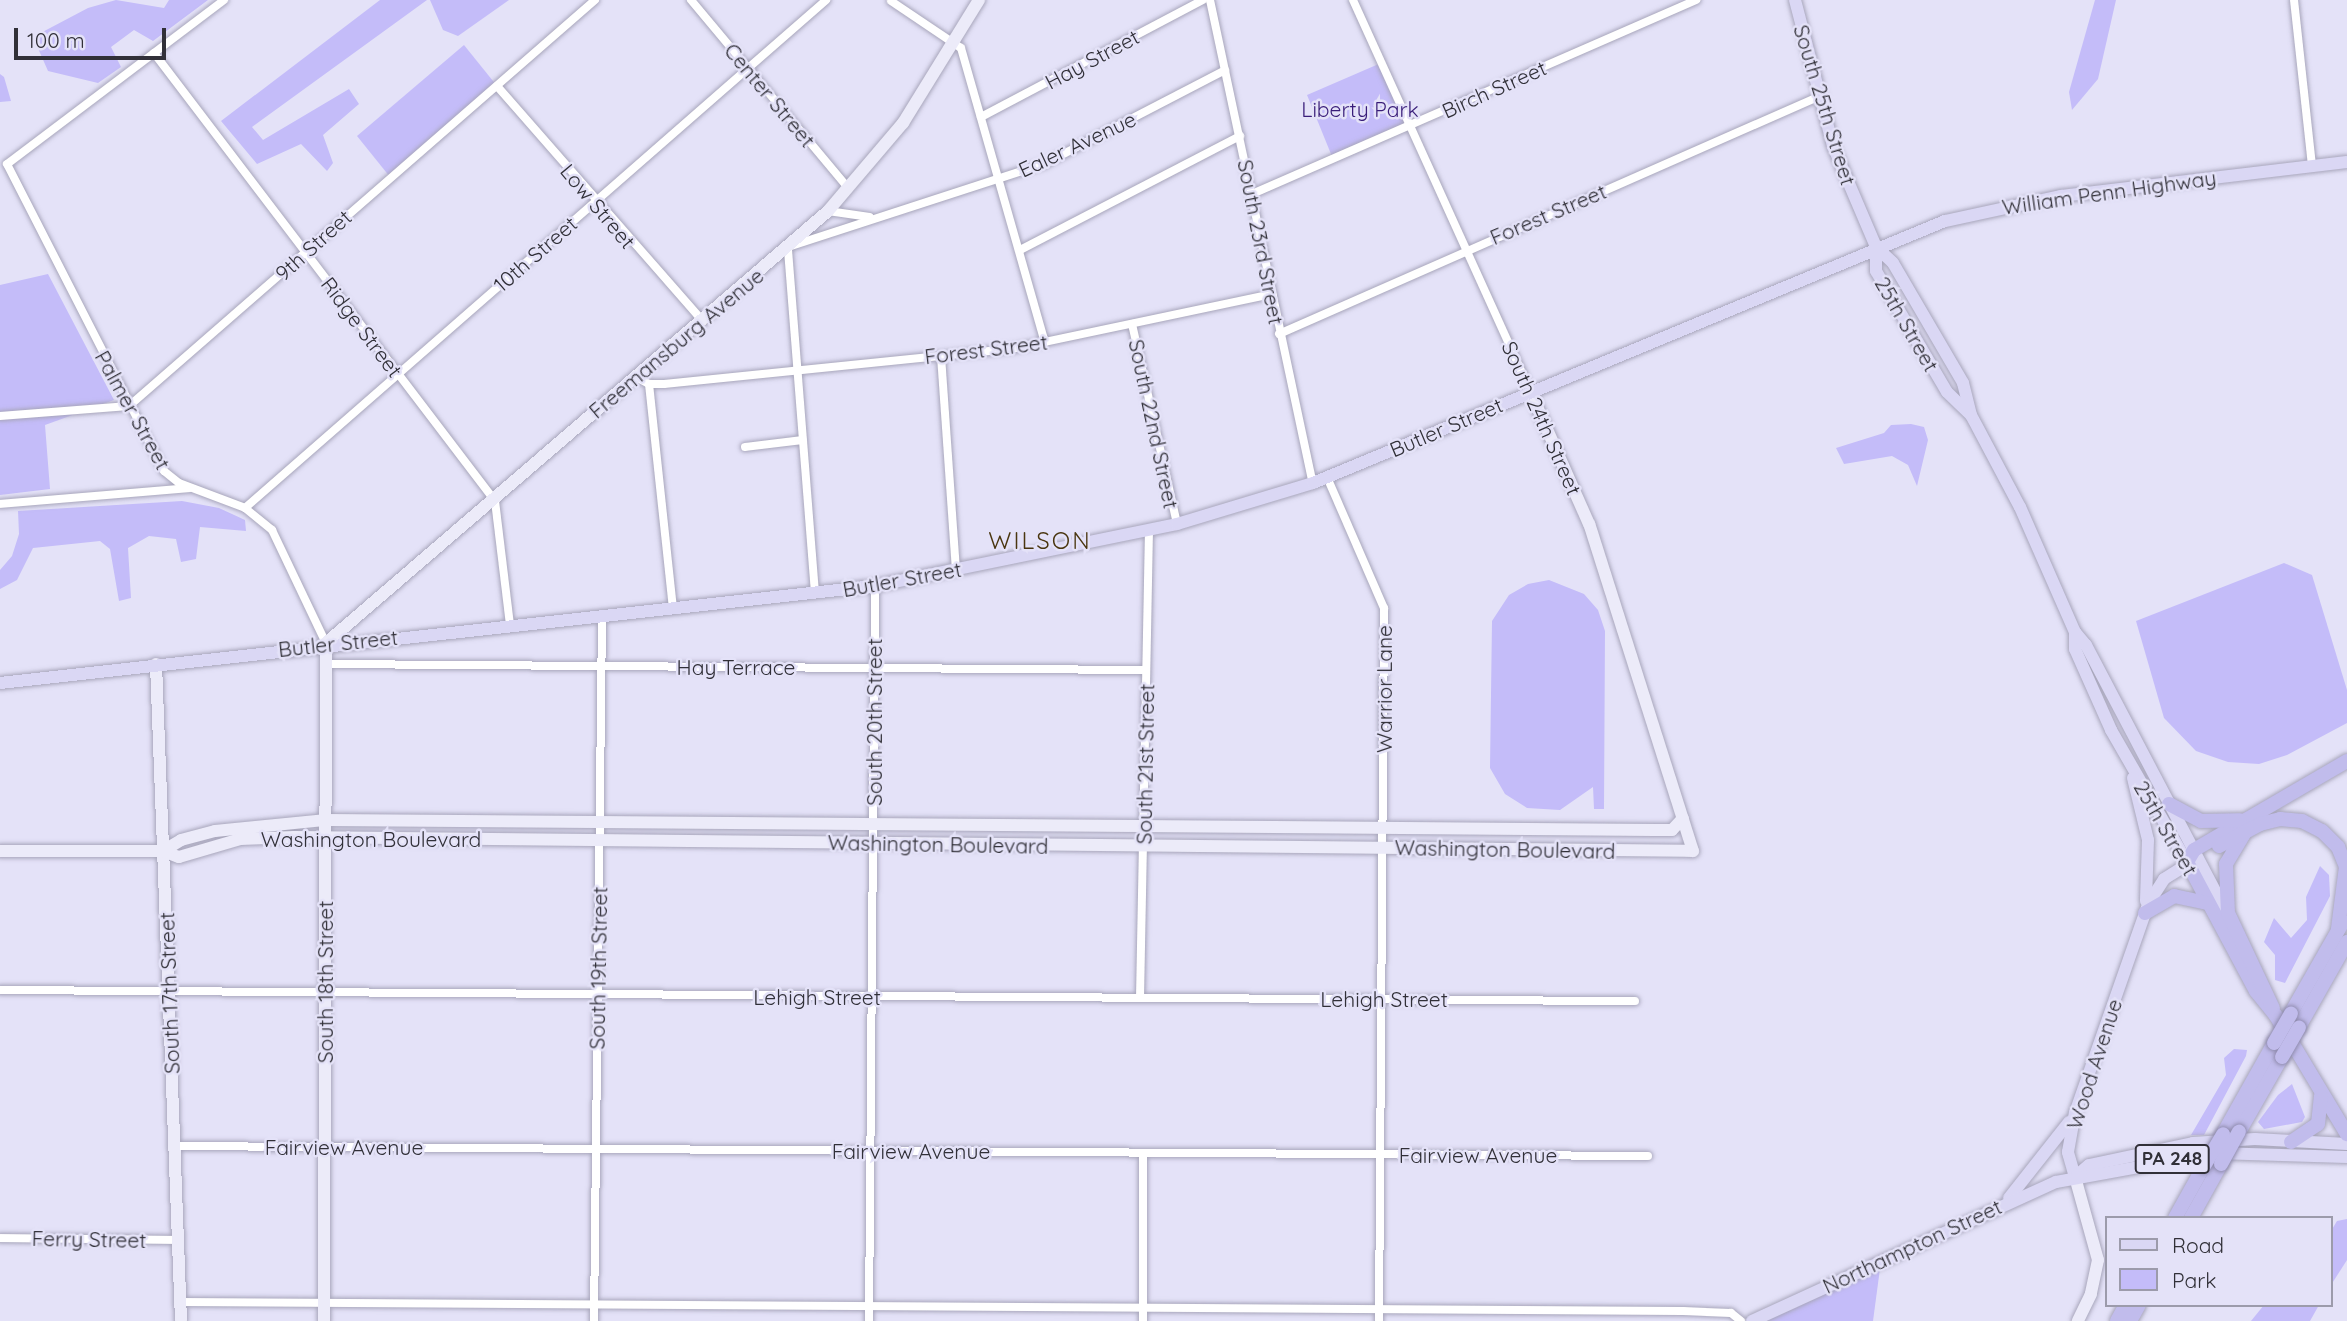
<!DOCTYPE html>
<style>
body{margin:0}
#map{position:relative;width:2347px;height:1321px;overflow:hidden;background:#e4e2f8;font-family:Quicksand,sans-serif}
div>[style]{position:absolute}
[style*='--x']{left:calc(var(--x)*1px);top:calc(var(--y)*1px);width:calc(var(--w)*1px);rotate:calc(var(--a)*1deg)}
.green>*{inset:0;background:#c4bcf9}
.roads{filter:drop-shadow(0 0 2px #a8a6bb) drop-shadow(0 0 2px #a8a6bb)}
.street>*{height:8px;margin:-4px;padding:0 4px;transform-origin:4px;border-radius:4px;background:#fff}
.secondary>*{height:12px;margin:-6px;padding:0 6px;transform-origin:6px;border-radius:6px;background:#ecebf9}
.primary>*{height:12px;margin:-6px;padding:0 6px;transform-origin:6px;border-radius:6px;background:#dad7f4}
.highway>*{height:14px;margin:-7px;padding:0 7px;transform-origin:7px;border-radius:7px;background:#c1bcec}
.bridges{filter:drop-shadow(0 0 2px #8f8bad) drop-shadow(0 0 2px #8f8bad)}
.highway-bridge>*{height:14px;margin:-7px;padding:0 7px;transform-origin:7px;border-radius:7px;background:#c1bcec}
span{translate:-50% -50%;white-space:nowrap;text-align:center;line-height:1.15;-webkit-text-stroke:5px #e4e2f8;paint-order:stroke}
.shield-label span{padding:2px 5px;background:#e4e2f8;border:2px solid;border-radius:5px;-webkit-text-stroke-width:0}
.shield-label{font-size:19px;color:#313038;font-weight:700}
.street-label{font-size:21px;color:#313038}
.park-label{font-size:21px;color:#391d79}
.quarter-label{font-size:24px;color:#4a3610;letter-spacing:2px}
.legend{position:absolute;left:2105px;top:1216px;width:228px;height:91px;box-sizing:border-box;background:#e4e2f8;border:2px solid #9c9bab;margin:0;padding:9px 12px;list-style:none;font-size:21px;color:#313038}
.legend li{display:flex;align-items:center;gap:14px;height:35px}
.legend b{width:35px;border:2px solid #9c9bab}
.scale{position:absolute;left:14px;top:28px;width:152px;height:32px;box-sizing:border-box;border:4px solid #313038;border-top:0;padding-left:9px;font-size:21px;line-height:24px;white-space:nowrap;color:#313038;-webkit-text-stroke:5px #e4e2f8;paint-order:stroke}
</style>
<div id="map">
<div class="green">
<div style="clip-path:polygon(116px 0,164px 8px,169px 0,208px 0,153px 41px,134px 30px,111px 47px,121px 67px,98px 83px,48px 71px,33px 37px,88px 8px)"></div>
<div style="clip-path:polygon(380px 0,427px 0,252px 127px,263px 140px,349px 89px,359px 104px,323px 135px,333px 163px,327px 171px,301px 144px,257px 164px,221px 121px)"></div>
<div style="clip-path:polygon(430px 0,509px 0,458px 36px,443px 30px)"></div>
<div style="clip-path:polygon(2095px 0,2116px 0,2098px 79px,2072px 110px,2069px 92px)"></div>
<div style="clip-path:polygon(464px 45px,497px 86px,390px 177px,357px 136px)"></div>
<div style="clip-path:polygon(1381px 63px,1410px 125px,1333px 159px,1307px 95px)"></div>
<div style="clip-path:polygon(0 74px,4px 77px,11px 101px,0 102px)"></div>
<div style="clip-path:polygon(48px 274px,114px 400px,45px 425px,50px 489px,0 495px,0 285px)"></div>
<div style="clip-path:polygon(1911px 424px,1924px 427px,1928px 440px,1917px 486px,1908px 465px,1892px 456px,1844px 464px,1836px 448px,1884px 433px,1891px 425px)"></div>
<div style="clip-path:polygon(182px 501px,219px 508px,245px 520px,246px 531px,200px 527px,196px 559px,181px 562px,176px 539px,149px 536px,128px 548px,131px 598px,119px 601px,110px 549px,100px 541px,33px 548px,17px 580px,0 589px,0 570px,12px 556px,19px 534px,18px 511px)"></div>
<div style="clip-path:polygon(2284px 563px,2312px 575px,2347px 690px,2347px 723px,2287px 755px,2259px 764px,2228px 762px,2196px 751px,2164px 718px,2136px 621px)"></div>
<div style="clip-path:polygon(1549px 580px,1584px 594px,1598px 610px,1605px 631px,1604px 809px,1594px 809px,1593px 787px,1560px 810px,1527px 808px,1505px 794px,1490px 768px,1492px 621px,1509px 595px,1528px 584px)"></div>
<div style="clip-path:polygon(2320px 866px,2329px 875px,2330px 896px,2285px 983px,2275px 980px,2275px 955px,2264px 942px,2274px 918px,2291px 938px,2307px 920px,2306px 897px)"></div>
<div style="clip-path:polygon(2234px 1049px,2247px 1050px,2246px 1056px,2204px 1135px,2191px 1135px,2226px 1075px,2224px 1058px)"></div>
<div style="clip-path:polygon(2292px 1084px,2305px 1117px,2302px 1122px,2264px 1129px,2258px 1122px,2278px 1095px)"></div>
<div style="clip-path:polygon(2347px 1219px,2347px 1260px,2331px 1285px,2331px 1231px,2337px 1221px)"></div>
<div style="clip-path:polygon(1881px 1261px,1873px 1321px,1752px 1321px)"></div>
<div style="clip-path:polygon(2264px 1305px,2319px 1305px,2310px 1321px,2251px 1321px)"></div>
</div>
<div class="roads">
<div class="street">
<div style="--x:224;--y:0;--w:272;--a:142.9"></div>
<div style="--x:7;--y:164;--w:345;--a:62.9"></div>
<div style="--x:164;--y:471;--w:19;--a:39"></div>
<div style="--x:179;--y:483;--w:71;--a:20.7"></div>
<div style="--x:245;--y:508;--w:35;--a:39"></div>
<div style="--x:272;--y:530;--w:125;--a:64.5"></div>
<div style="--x:691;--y:0;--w:246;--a:50.1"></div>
<div style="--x:1210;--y:0;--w:494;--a:78"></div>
<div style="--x:1353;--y:0;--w:429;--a:65.6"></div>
<div style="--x:2294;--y:0;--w:167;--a:83.8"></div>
<div style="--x:891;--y:1;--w:84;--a:33.9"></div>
<div style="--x:961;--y:48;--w:306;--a:74.1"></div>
<div style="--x:154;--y:53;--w:563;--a:52.72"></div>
<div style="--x:495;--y:501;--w:125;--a:83.1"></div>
<div style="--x:497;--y:86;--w:313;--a:48.8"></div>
<div style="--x:981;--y:117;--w:251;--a:-27.8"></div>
<div style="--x:1252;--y:194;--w:485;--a:-23.6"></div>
<div style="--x:828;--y:211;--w:42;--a:8.1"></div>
<div style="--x:1020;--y:250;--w:248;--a:-27.4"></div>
<div style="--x:1132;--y:324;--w:205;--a:77.3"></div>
<div style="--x:1279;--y:334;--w:589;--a:-23.74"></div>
<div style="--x:941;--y:356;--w:215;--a:86"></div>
<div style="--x:638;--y:378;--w:13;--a:29"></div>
<div style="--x:649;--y:384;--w:15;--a:0"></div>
<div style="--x:664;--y:384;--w:349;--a:-5.8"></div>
<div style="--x:1011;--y:349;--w:267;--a:-11.9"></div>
<div style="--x:649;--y:384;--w:225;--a:83.9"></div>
<div style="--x:0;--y:416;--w:129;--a:-4.4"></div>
<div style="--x:129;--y:406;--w:618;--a:-41.06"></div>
<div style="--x:745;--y:447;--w:58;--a:-6.9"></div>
<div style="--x:1327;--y:477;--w:143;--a:66.5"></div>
<div style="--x:1384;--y:608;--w:713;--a:90.4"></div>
<div style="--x:0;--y:504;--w:190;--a:-4.8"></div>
<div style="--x:245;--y:508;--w:772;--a:-41.16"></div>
<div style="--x:815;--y:593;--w:347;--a:-94.5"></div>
<div style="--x:788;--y:247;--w:269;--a:-18"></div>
<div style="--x:1044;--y:164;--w:204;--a:-27.4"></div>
<div style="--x:326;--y:664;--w:820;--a:0.42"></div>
<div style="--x:0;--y:990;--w:1635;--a:0.39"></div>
<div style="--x:1140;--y:998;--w:468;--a:-88.9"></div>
<div style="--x:174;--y:1146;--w:1474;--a:0.39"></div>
<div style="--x:0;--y:1238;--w:178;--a:0.6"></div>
<div style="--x:180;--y:1302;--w:1503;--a:0.34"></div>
<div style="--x:1683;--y:1311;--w:48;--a:2.4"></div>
<div style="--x:1731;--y:1313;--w:13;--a:39"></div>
<div style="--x:594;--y:1321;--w:706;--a:-89.35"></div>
<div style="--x:869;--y:1321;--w:735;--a:-89.53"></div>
<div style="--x:1143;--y:1321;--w:168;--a:-90"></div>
</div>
<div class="secondary">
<div style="--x:156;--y:664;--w:657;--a:87.82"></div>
<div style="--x:0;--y:851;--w:163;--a:0"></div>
<div style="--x:163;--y:851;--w:17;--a:21"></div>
<div style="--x:179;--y:857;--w:64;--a:-16.4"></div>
<div style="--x:240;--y:839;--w:54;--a:-2.1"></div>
<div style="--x:294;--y:837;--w:1399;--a:0.57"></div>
<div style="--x:1693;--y:851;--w:343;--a:-107.6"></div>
<div style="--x:1589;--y:524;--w:145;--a:-113.9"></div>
<div style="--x:163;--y:851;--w:21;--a:-31"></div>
<div style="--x:181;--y:840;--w:35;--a:-15"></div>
<div style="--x:215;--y:831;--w:112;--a:-5.7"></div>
<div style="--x:326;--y:820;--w:1329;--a:0.43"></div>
<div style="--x:1655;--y:830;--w:17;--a:0"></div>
<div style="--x:1672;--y:830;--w:16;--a:-47"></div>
<div style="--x:2075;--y:1177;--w:86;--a:74.5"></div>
<div style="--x:2098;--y:1260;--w:35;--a:102"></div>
<div style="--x:2091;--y:1294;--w:30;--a:116"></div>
<div style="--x:324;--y:1321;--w:678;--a:-89.83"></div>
<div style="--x:326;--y:643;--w:662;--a:-40.71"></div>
<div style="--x:828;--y:211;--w:116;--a:-49.6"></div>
<div style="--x:903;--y:123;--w:145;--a:-58.3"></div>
</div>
<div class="primary">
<div style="--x:1795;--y:0;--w:151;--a:75.4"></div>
<div style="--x:1833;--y:146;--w:110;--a:66.9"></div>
<div style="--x:1876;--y:247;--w:23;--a:43"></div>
<div style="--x:1893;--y:263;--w:139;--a:59.7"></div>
<div style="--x:1963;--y:383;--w:33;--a:76"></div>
<div style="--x:1971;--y:415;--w:104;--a:62"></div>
<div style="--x:2020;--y:507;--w:137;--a:66.3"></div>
<div style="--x:2075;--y:632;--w:17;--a:50"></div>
<div style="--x:2086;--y:645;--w:303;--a:62.3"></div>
<div style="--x:1876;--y:247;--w:24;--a:90"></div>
<div style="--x:1876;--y:271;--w:140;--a:59.6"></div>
<div style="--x:1947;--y:392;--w:32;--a:44"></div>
<div style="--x:2075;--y:632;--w:17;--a:90"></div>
<div style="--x:2075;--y:649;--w:89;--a:66"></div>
<div style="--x:2111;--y:730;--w:152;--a:60.1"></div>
<div style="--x:0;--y:683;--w:880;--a:-6.33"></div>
<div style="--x:875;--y:586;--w:308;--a:-11.6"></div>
<div style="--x:1177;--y:524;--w:142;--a:-16.8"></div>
<div style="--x:1313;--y:483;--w:684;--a:-22.52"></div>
<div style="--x:1945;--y:221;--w:119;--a:-12.2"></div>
<div style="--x:2061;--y:196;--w:288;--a:-6.8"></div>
<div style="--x:2133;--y:778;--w:64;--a:76.4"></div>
<div style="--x:2148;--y:840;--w:61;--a:91.9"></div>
<div style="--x:2075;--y:1177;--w:26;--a:-106"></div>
<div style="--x:2068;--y:1152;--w:40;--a:-80"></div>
<div style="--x:2075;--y:1113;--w:221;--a:-70.7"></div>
<div style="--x:2148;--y:904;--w:30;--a:-57"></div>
<div style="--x:2164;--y:879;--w:36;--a:-32"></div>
<div style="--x:2075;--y:1177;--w:18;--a:-41"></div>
<div style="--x:2089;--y:1165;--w:106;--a:-11.9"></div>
<div style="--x:2193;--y:1143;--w:62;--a:-3.7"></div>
<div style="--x:2255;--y:1139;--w:92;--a:3.1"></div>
<div style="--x:2009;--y:1198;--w:97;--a:-51.7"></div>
<div style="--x:1752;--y:1321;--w:334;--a:-24.6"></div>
<div style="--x:2056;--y:1182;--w:163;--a:-10.3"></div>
<div style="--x:2216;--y:1153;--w:131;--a:1.7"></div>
</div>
<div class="highway">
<div style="--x:2347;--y:761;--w:177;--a:149.8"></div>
<div style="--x:2194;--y:850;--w:14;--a:120"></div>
<div style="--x:2187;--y:862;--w:146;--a:61.9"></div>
<div style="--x:2256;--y:991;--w:32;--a:51"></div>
<div style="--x:2276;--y:1016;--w:138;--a:59"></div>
<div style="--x:2169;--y:804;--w:36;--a:28"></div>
<div style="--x:2201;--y:821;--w:39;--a:-1"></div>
<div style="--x:2244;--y:834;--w:35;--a:121"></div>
<div style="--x:2226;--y:864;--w:49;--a:87.7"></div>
<div style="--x:2228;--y:913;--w:105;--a:64.7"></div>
<div style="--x:2219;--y:846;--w:47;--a:-28.2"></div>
<div style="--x:2260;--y:824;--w:21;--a:-14"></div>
<div style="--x:2280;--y:819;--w:22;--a:5"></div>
<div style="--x:2302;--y:821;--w:22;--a:27"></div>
<div style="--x:2322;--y:831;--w:23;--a:45"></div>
<div style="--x:2338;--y:847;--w:22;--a:68"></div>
<div style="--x:2346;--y:867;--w:63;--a:97.4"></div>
<div style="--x:2145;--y:913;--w:34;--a:-30"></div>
<div style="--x:2174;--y:896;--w:35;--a:12"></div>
<div style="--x:2291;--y:1013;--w:105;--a:-60.3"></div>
<div style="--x:2299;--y:1027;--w:98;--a:-60.5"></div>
<div style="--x:2239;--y:1132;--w:86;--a:-60.2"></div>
<div style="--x:2223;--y:1134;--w:104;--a:-60.7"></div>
<div style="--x:2291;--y:1142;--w:32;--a:-34"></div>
<div style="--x:2318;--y:1124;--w:28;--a:-84"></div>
<div style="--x:2175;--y:1218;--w:60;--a:-60.9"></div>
<div style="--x:2191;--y:1218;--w:62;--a:-60.9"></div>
<div style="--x:2117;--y:1321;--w:18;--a:-61"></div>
<div style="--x:2130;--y:1321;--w:18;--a:-61"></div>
</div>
</div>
<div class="bridges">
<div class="highway-bridge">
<div style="--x:2274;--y:1043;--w:34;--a:-60"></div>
<div style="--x:2282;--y:1057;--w:34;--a:-60"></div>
<div style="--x:2221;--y:1164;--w:37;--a:-61"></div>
<div style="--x:2204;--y:1166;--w:37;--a:-59"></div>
</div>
</div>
<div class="shield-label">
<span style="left:2172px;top:1159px">PA 248</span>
</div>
<div class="street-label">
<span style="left:1092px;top:59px;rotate:-28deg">Hay Street</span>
<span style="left:1494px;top:89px;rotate:-24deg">Birch Street</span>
<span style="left:770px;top:95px;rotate:50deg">Center Street</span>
<span style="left:1825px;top:105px;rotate:73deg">South 25th Street</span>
<span style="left:1077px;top:144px;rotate:-25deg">Ealer Avenue</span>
<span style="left:2109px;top:192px;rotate:-8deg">William Penn Highway</span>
<span style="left:598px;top:206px;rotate:50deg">Low Street</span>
<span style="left:1548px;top:214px;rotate:-23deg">Forest Street</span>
<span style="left:1261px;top:242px;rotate:79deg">South 23rd Street</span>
<span style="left:313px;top:245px;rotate:-42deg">9th Street</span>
<span style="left:535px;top:254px;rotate:-41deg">10th Street</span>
<span style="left:1907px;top:324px;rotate:60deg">25th Street</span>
<span style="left:362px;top:327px;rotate:53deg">Ridge Street</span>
<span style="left:676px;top:343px;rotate:-40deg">Freemansburg Avenue</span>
<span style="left:986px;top:349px;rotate:-7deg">Forest Street</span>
<span style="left:133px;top:410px;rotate:61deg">Palmer Street</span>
<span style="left:1542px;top:418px;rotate:66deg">South 24th Street</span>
<span style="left:1154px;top:424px;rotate:78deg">South 22nd Street</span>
<span style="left:1446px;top:427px;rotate:-23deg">Butler Street</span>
<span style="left:902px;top:579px;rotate:-10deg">Butler Street</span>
<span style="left:338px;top:643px;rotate:-6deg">Butler Street</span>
<span style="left:736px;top:667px">Hay Terrace</span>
<span style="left:1384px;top:689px;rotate:-90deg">Warrior Lane</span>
<span style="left:874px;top:722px;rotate:-90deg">South 20th Street</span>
<span style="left:1145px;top:764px;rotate:-89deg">South 21st Street</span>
<span style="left:2166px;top:828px;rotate:60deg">25th Street</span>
<span style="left:371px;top:839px">Washington Boulevard</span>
<span style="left:938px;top:844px;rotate:1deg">Washington Boulevard</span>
<span style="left:1505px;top:849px;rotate:1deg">Washington Boulevard</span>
<span style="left:598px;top:968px;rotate:-89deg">South 19th Street</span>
<span style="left:325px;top:982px;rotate:-90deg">South 18th Street</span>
<span style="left:169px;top:993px;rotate:-92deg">South 17th Street</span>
<span style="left:817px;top:997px">Lehigh Street</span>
<span style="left:1384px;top:999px">Lehigh Street</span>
<span style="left:2094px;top:1064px;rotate:-72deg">Wood Avenue</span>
<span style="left:344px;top:1147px">Fairview Avenue</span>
<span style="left:911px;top:1151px">Fairview Avenue</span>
<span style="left:1478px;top:1155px">Fairview Avenue</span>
<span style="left:89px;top:1239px;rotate:1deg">Ferry Street</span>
<span style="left:1912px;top:1246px;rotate:-25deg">Northampton Street</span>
</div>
<div class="park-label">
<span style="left:1360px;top:109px">Liberty Park</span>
</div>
<div class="quarter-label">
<span style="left:1040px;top:541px">WILSON</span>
</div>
<ul class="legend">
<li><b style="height:9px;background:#dad7f4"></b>Road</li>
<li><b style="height:19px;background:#c4bcf9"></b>Park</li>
</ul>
<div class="scale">100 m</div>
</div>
